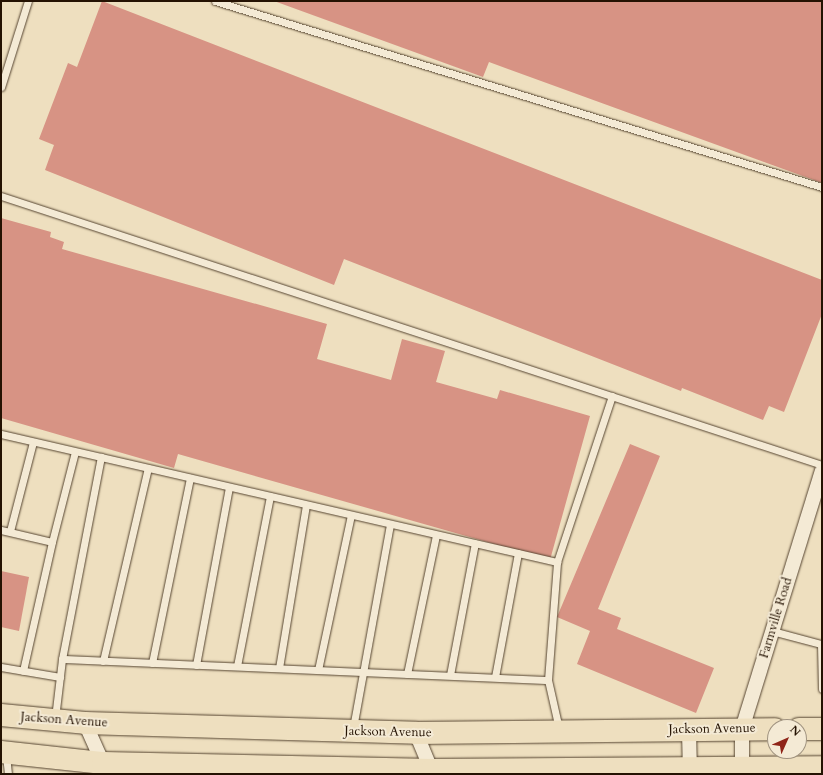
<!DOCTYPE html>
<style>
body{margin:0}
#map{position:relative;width:823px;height:775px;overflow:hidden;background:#eedfbf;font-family:Cardo,serif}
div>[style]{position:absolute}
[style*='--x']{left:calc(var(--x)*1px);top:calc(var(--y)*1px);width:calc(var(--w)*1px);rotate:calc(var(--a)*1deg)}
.building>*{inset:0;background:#d79384}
.roads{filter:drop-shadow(0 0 1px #564531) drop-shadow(0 0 1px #564531)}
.lane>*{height:7px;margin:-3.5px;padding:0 3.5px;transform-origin:3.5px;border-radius:3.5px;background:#f4ead5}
.street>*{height:14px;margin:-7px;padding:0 7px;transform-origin:7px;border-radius:7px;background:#f4ead5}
.primary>*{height:22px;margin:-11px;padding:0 11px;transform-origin:11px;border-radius:11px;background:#eedfbf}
span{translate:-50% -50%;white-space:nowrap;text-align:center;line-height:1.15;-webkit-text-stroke:4px #f4ead5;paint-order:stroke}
.street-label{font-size:13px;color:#241202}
.frame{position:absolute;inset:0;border:2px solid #241202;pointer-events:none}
.north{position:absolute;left:767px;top:719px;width:40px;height:40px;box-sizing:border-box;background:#f4ead5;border:1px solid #a19481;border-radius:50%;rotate:45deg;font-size:11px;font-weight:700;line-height:16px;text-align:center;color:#241202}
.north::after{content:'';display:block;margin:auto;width:14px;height:18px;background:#8f2418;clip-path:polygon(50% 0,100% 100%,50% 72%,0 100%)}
</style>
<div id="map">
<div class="building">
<div style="clip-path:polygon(102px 1px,822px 280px,822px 314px,784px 412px,769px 406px,763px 420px,682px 388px,681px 391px,344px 259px,334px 285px,45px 170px,54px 145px,39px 139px,68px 63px,77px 67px)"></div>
<div style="clip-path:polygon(274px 1px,822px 1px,822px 183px,489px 62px,483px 77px)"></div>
<div style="clip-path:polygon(1px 218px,51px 232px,50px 237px,64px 242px,62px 249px,327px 324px,317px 359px,391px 380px,402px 339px,445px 351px,436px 382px,497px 399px,500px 390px,590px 416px,550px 560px,178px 454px,174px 468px,1px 418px)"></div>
<div style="clip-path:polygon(630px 444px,660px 456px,598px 609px,621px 618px,617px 629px,714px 668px,696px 713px,577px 664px,590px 631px,557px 617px)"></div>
<div style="clip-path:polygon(1px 571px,29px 577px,19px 631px,1px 627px)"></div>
</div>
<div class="roads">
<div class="lane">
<div style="--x:215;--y:1;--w:635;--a:17.04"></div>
<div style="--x:1;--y:87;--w:90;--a:-72.6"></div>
<div style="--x:1;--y:196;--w:864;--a:18.14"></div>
<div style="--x:1;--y:434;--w:571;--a:12.96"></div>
<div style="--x:557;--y:562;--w:175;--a:-71.7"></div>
<div style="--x:1;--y:530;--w:52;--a:13.2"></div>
<div style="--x:52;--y:542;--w:132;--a:102.7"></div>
<div style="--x:10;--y:531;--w:92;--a:-75.5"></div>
<div style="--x:52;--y:542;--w:93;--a:-75.7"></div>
<div style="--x:772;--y:631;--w:51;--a:14.9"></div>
<div style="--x:821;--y:644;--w:45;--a:88.7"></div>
<div style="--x:62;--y:659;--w:206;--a:-79.1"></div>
<div style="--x:103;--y:661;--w:198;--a:-76.9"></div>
<div style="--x:152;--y:663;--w:189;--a:-78.4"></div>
<div style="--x:196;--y:665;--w:181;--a:-79.5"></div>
<div style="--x:237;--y:666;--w:173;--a:-79"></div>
<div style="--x:1;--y:667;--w:60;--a:9.6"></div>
<div style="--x:279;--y:668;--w:165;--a:-80.6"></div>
<div style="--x:318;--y:670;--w:158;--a:-78"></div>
<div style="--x:407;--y:674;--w:142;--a:-78.2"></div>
<div style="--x:450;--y:675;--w:134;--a:-79.3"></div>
<div style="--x:495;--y:677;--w:126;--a:-79.5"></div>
<div style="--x:548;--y:680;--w:118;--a:-85.6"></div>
<div style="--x:55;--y:718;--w:59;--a:-83.2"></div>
<div style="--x:62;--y:659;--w:486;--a:2.5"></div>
<div style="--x:548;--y:680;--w:50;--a:77.3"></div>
<div style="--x:353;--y:728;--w:207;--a:-79.7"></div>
<div style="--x:6;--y:755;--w:19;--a:84"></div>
</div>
<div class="street">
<div style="--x:85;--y:723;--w:49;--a:66"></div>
<div style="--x:689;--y:730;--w:44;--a:88.7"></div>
<div style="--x:416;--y:733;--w:44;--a:67.5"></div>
<div style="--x:742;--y:767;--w:38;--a:-90"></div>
<div style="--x:742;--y:729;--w:270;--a:-72.8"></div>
</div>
<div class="primary">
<div style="--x:1;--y:715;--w:84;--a:5.4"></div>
<div style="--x:85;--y:723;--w:331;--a:1.7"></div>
<div style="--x:416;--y:733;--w:359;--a:-0.6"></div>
<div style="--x:799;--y:729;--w:23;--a:0"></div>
<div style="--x:1;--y:752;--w:103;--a:6.2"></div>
<div style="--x:103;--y:763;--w:329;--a:1.2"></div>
<div style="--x:432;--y:770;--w:390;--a:-0.4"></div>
</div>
</div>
<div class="street-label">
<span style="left:776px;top:618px;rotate:-73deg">Farmville Road</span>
<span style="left:64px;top:720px;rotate:4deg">Jackson Avenue</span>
<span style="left:712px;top:729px;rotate:-1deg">Jackson Avenue</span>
<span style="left:388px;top:732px;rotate:1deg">Jackson Avenue</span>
</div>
<div class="frame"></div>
<div class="north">N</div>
</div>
